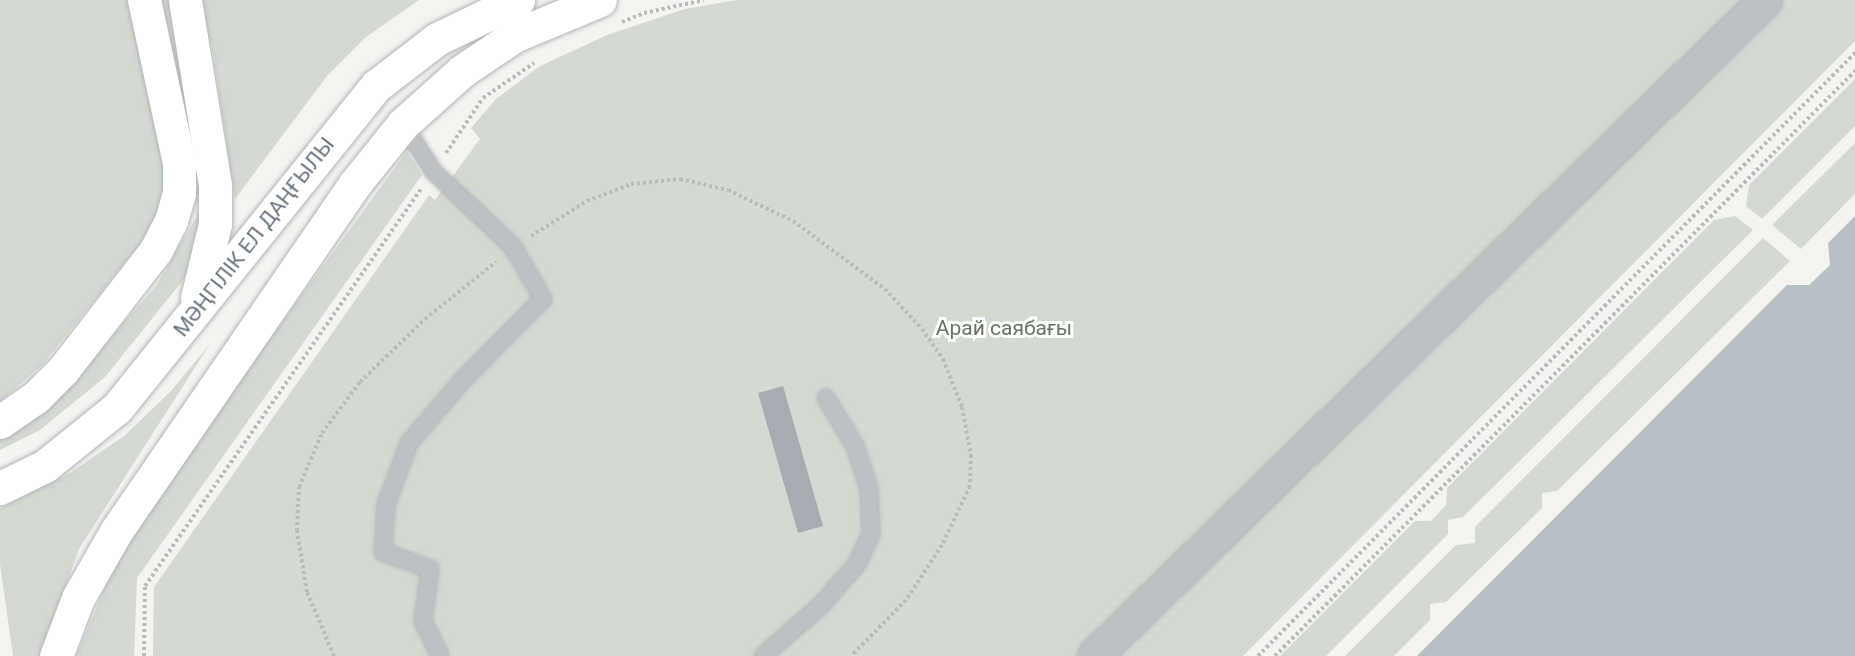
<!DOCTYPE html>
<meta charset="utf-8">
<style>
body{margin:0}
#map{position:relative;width:1855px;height:656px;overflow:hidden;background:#f3f4f0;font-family:Roboto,sans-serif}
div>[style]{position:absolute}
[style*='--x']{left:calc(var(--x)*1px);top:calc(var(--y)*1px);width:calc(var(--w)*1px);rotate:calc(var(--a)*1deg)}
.green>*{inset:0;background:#d4dad1}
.water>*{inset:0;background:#b7c1c5}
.building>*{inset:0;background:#a6acb2}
.path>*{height:4px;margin-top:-2px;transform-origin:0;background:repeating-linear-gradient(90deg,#b9bbbd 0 3px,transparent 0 6px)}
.roads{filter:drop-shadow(0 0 2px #b2b6ba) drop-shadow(0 0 2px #b2b6ba)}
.lane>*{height:16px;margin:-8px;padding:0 8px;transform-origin:8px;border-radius:8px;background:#bdc0c4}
.street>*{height:33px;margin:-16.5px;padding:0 16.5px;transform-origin:16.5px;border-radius:16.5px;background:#bdc0c4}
.secondary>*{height:33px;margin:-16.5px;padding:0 16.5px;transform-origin:16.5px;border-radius:16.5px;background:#fff}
span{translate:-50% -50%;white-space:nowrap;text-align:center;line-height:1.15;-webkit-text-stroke:6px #fff;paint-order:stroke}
.street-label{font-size:21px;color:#65727e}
.park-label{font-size:21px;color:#677663}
</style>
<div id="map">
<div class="green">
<div style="clip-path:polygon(0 0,419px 0,366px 37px,327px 76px,235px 199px,211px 40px,161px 156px,165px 180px,154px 221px,139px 245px,42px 365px,0 402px)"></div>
<div style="clip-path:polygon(737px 0,1855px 0,1855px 41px,1243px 656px,153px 656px,154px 587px,429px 195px,435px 200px,480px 139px,471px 128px,496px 99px,540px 66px,607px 35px,685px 9px)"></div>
<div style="clip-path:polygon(1855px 79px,1855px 126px,1762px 219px,1746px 206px,1749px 185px)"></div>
<div style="clip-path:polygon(1855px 143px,1855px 194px,1801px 249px,1772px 225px)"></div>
<div style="clip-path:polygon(407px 151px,422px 175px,137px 578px,134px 656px,76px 656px,118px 556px,153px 499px)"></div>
<div style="clip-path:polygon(200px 211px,200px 249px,184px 279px,105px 377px,40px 430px,0 450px,0 437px,69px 385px,156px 286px)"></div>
<div style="clip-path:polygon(1735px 216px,1753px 230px,1463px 517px,1448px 520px,1448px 534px,1326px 656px,1280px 656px,1415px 521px,1431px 521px,1446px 505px,1447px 488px,1714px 220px)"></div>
<div style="clip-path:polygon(1763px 238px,1790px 261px,1557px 491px,1542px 493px,1542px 508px,1446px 602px,1430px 604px,1430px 620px,1394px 656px,1345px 656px,1456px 545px,1475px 543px,1475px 527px)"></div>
<div style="clip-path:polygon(210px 344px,79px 549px,40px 656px,13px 656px,0 564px,0 508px,70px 473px,124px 436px,170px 392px)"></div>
</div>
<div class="water">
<div style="clip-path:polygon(1855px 216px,1855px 656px,1417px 656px,1787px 285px,1809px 285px,1830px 265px,1828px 243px)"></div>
</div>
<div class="building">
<div style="clip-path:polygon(783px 386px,823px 526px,798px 533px,758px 393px)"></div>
</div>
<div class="path">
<div style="--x:622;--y:22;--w:24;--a:-22"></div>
<div style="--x:644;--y:13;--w:61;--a:-12.2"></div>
<div style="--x:446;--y:153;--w:66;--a:-56.1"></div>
<div style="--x:483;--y:98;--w:62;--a:-34.5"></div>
<div style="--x:531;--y:236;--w:66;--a:-32"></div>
<div style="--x:587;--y:201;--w:47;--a:-21.1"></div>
<div style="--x:631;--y:184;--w:49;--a:-5.8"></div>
<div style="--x:680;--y:179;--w:49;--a:12.9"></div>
<div style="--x:728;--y:190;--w:72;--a:25.5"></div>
<div style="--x:793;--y:221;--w:114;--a:36.5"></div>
<div style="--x:885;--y:289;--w:54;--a:47.2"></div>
<div style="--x:922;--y:329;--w:37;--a:55"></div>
<div style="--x:943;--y:359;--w:52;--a:68.4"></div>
<div style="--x:962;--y:407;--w:49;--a:79.4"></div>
<div style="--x:971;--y:455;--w:31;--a:92"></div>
<div style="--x:970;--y:486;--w:65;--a:115.4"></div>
<div style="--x:942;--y:545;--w:66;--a:123.2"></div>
<div style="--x:906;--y:600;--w:78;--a:134.5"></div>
<div style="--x:144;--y:656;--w:70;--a:-89.2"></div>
<div style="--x:145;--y:586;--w:484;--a:-55.2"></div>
<div style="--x:334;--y:656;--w:69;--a:-112.9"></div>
<div style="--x:307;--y:592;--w:62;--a:-99.3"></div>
<div style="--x:297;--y:531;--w:44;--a:-87.4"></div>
<div style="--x:299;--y:487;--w:59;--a:-66.9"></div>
<div style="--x:322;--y:433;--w:64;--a:-53.3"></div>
<div style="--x:360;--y:382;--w:91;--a:-44.1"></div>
<div style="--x:425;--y:319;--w:91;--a:-38.8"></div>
<div style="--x:1258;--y:656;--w:849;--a:-45.29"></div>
<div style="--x:1275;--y:656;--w:824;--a:-45.25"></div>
</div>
<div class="roads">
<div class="lane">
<div style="--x:403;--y:124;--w:56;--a:57.4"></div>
<div style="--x:433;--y:171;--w:110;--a:43.5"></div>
<div style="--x:513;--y:247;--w:60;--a:60"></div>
<div style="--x:543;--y:299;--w:117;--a:134.7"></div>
<div style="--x:461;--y:382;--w:80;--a:130.4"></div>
<div style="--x:409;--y:443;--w:66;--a:110.4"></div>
<div style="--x:386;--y:505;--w:47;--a:93.7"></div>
<div style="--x:383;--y:552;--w:50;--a:19.9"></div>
<div style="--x:430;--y:569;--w:52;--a:97.7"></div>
<div style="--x:423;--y:621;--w:39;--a:64"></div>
<div style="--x:763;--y:656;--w:77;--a:-41.3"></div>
<div style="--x:821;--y:605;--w:55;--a:-48.7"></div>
<div style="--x:857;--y:564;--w:33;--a:-65"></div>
<div style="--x:871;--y:534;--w:45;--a:-92.5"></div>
<div style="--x:869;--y:489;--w:45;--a:-108"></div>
<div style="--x:855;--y:446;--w:56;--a:-121.1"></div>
</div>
<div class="street">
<div style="--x:1094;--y:656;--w:938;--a:-44.35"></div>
</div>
<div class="secondary">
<div style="--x:185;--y:0;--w:187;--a:80.8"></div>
<div style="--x:215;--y:185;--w:39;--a:90"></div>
<div style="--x:215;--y:224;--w:76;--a:103.7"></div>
<div style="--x:0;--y:422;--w:44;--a:-34.8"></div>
<div style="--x:36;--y:397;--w:38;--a:-45"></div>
<div style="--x:63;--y:370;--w:152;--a:-52.2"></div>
<div style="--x:156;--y:250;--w:33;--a:-63"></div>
<div style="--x:171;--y:221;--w:29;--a:-74"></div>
<div style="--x:179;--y:193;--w:30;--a:-90"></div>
<div style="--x:179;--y:163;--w:167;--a:-102.1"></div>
<div style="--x:0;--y:488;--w:50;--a:-26.1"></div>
<div style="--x:45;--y:466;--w:92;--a:-38.9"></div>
<div style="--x:117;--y:408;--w:413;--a:-51.2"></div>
<div style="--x:376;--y:86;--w:77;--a:-37.6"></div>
<div style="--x:437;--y:39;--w:90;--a:-25.7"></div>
<div style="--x:56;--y:656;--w:62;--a:-69.2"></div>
<div style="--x:78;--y:598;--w:78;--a:-60.2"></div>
<div style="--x:117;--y:530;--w:419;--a:-55.5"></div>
<div style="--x:354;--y:185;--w:78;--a:-51.2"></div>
<div style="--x:403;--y:124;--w:79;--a:-41.9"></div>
<div style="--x:462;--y:71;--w:63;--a:-33.9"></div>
<div style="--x:514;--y:36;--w:93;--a:-22.7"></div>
</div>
</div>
<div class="street-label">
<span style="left:254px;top:237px;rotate:-52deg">МӘҢГІЛІК ЕЛ ДАҢҒЫЛЫ</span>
</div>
<div class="park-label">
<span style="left:1004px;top:328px">Арай саябағы</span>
</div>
</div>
